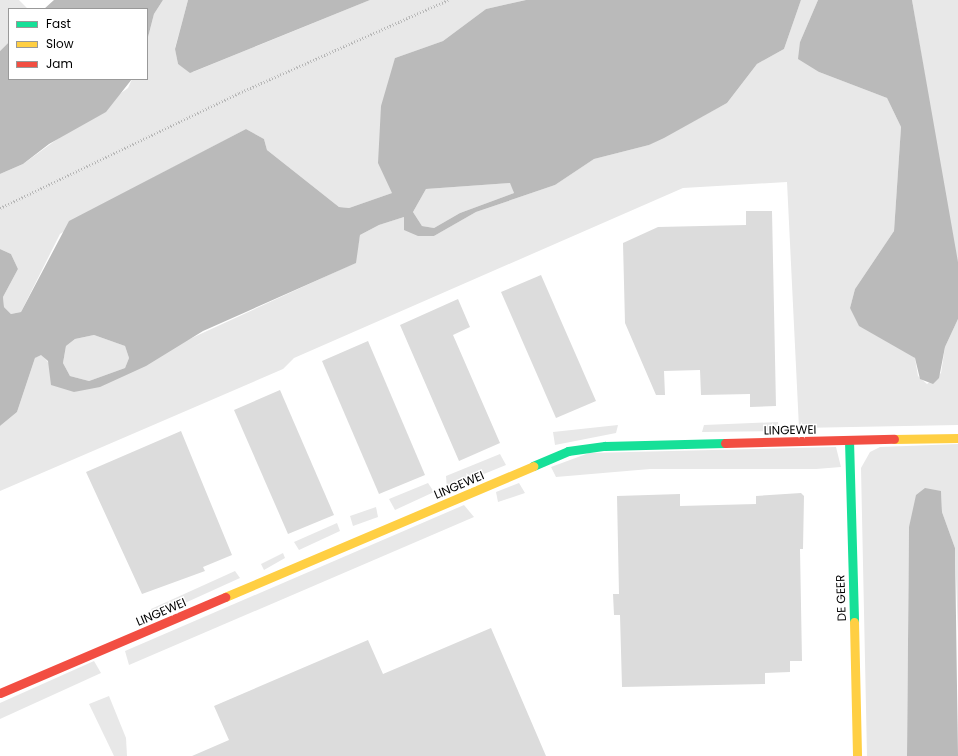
<!DOCTYPE html>
<style>
body{margin:0}
#map{position:relative;width:958px;height:756px;overflow:hidden;background:#fff;font-family:Poppins,sans-serif}
div>[style]{position:absolute}
[style*='--x']{left:calc(var(--x)*1px);top:calc(var(--y)*1px);width:calc(var(--w)*1px);rotate:calc(var(--a)*1deg)}
.green>*{inset:0;background:#e8e8e8}
.water>*{inset:0;background:#bababa}
.building>*{inset:0;background:#dcdcdc}
.path>*{height:2.5px;margin-top:-1.25px;transform-origin:0;background:repeating-linear-gradient(90deg,#b8b8b8 0 1px,transparent 0 3px)}
.fast>*{height:9px;margin:-4.5px;padding:0 4.5px;transform-origin:4.5px;border-radius:4.5px;background:#16e098}
.slow>*{height:9px;margin:-4.5px;padding:0 4.5px;transform-origin:4.5px;border-radius:4.5px;background:#ffcf43}
.jam>*{height:9px;margin:-4.5px;padding:0 4.5px;transform-origin:4.5px;border-radius:4.5px;background:#f24e42}
span{translate:-50% -50%;white-space:nowrap;text-align:center;line-height:1.15;-webkit-text-stroke:3px #fff;paint-order:stroke}
.street-label{font-size:12px;color:#000}
.legend{position:absolute;left:8px;top:8px;width:140px;height:72px;box-sizing:border-box;background:#fff;border:1px solid #999;margin:0;padding:5px 7px;list-style:none;font-size:12px;color:#000}
.legend li{display:flex;align-items:center;gap:8px;height:20px}
.legend b{width:20px;border:1px solid #999}
</style>
<div id="map">
<div class="green">
<div style="clip-path:polygon(0 0,19px 0,28px 9px,9px 9px,9px 42px,0 51px)"></div>
<div style="clip-path:polygon(163px 0,188px 0,175px 48px,178px 64px,193px 72px,370px 0,526px 0,486px 9px,443px 41px,395px 58px,392px 193px,349px 208px,339px 207px,267px 150px,264px 139px,246px 129px,145px 182px,60px 234px,21px 312px,11px 314px,4px 307px,3px 297px,18px 269px,11px 254px,0 249px,0 174px,23px 164px,128px 88px,132px 79px,147px 79px,147px 41px,154px 14px)"></div>
<div style="clip-path:polygon(801px 0,818px 0,800px 42px,819px 72px,887px 98px,901px 127px,894px 231px,855px 289px,850px 308px,915px 358px,918px 376px,927px 384px,941px 373px,945px 347px,958px 319px,958px 425px,799px 428px,787px 182px,683px 188px,294px 358px,283px 369px,0 491px,0 426px,17px 412px,35px 358px,41px 354px,74px 392px,355px 263px,360px 235px,379px 225px,404px 217px,434px 236px,476px 212px,555px 185px,594px 159px,649px 145px,727px 103px,757px 64px,784px 49px)"></div>
<div style="clip-path:polygon(912px 0,958px 0,958px 262px,955px 256px)"></div>
<div style="clip-path:polygon(511px 183px,514px 193px,460px 213px,434px 228px,422px 226px,413px 212px,426px 189px)"></div>
<div style="clip-path:polygon(94px 335px,125px 346px,129px 358px,125px 368px,89px 381px,70px 376px,63px 363px,66px 346px,75px 339px)"></div>
<div style="clip-path:polygon(778px 422px,779px 431px,702px 432px,704px 425px)"></div>
<div style="clip-path:polygon(618px 425px,616px 433px,555px 445px,553px 432px)"></div>
<div style="clip-path:polygon(958px 444px,958px 633px,955px 548px,942px 512px,941px 491px,909px 527px,907px 756px,867px 756px,861px 468px,870px 452px,880px 447px)"></div>
<div style="clip-path:polygon(836px 447px,841px 467px,816px 469px,650px 469px,556px 477px,551px 467px,589px 453px)"></div>
<div style="clip-path:polygon(500px 454px,506px 465px,447px 489px,446px 476px)"></div>
<div style="clip-path:polygon(428px 483px,434px 492px,395px 510px,389px 499px)"></div>
<div style="clip-path:polygon(519px 483px,525px 493px,498px 502px,496px 492px)"></div>
<div style="clip-path:polygon(464px 505px,474px 517px,129px 665px,125px 651px)"></div>
<div style="clip-path:polygon(376px 507px,378px 517px,353px 526px,350px 516px)"></div>
<div style="clip-path:polygon(337px 523px,340px 531px,299px 550px,294px 542px)"></div>
<div style="clip-path:polygon(283px 553px,285px 558px,264px 570px,261px 564px)"></div>
<div style="clip-path:polygon(235px 571px,240px 578px,154px 617px,151px 609px)"></div>
<div style="clip-path:polygon(94px 661px,101px 673px,0 719px,0 703px)"></div>
<div style="clip-path:polygon(109px 696px,126px 738px,127px 756px,114px 756px,89px 704px)"></div>
</div>
<div class="water">
<div style="clip-path:polygon(54px 0,163px 0,154px 14px,147px 41px,147px 9px,44px 9px)"></div>
<div style="clip-path:polygon(188px 0,370px 0,190px 73px,178px 64px,175px 49px)"></div>
<div style="clip-path:polygon(evenodd,526px 0,801px 0,784px 49px,757px 64px,727px 103px,664px 138px,649px 145px,594px 159px,555px 185px,476px 212px,434px 236px,418px 236px,404px 230px,404px 217px,379px 225px,360px 235px,356px 263px,203px 331px,146px 366px,100px 387px,74px 392px,51px 385px,48px 361px,41px 355px,35px 358px,17px 412px,0 426px,0 249px,11px 254px,18px 269px,3px 297px,4px 307px,11px 314px,21px 312px,69px 221px,246px 129px,264px 139px,267px 150px,339px 207px,349px 208px,392px 193px,378px 163px,381px 106px,395px 58px,443px 41px,486px 9px,526px 0,510px 183px,514px 193px,460px 213px,434px 228px,422px 226px,413px 212px,426px 189px,510px 183px,526px 0,94px 335px,125px 346px,129px 358px,125px 368px,89px 381px,70px 376px,63px 363px,66px 346px,75px 339px,94px 335px)"></div>
<div style="clip-path:polygon(818px 0,912px 0,958px 262px,958px 319px,945px 347px,939px 378px,933px 384px,920px 379px,915px 358px,859px 326px,850px 308px,855px 289px,894px 231px,901px 127px,887px 98px,819px 72px,798px 59px,800px 42px)"></div>
<div style="clip-path:polygon(9px 42px,9px 79px,132px 79px,106px 112px,49px 144px,23px 164px,0 174px,0 51px)"></div>
<div style="clip-path:polygon(925px 488px,941px 491px,942px 512px,955px 548px,958px 756px,907px 756px,909px 527px,916px 495px)"></div>
</div>
<div class="building">
<div style="clip-path:polygon(746px 211px,772px 211px,776px 406px,750px 407px,750px 394px,701px 395px,700px 370px,664px 371px,665px 395px,656px 395px,625px 323px,623px 243px,658px 227px,746px 225px)"></div>
<div style="clip-path:polygon(541px 275px,596px 401px,556px 418px,501px 292px)"></div>
<div style="clip-path:polygon(458px 299px,470px 327px,453px 335px,500px 443px,459px 461px,400px 325px)"></div>
<div style="clip-path:polygon(368px 341px,425px 475px,379px 494px,322px 361px)"></div>
<div style="clip-path:polygon(280px 390px,334px 515px,288px 534px,234px 410px)"></div>
<div style="clip-path:polygon(181px 431px,232px 555px,203px 567px,205px 571px,142px 594px,86px 472px)"></div>
<div style="clip-path:polygon(801px 493px,804px 496px,803px 549px,800px 549px,802px 661px,790px 661px,790px 672px,765px 673px,765px 684px,622px 687px,620px 615px,614px 615px,613px 594px,619px 594px,617px 496px,680px 494px,680px 506px,756px 504px,756px 496px)"></div>
<div style="clip-path:polygon(491px 628px,546px 756px,192px 756px,229px 740px,214px 706px,368px 640px,383px 674px)"></div>
</div>
<div class="path">
<div style="--x:0;--y:208;--w:265;--a:-25.7"></div>
<div style="--x:239;--y:93;--w:229;--a:-24"></div>
</div>
<div class="fast">
<div style="--x:849;--y:440;--w:182;--a:88.4"></div>
<div style="--x:533;--y:466;--w:38;--a:-23"></div>
<div style="--x:568;--y:451;--w:37;--a:-8"></div>
<div style="--x:605;--y:446;--w:120;--a:-1.4"></div>
</div>
<div class="slow">
<div style="--x:894;--y:439;--w:64;--a:-0.9"></div>
<div style="--x:225;--y:597;--w:335;--a:-23"></div>
<div style="--x:854;--y:622;--w:134;--a:88.7"></div>
</div>
<div class="jam">
<div style="--x:725;--y:443;--w:169;--a:-1.4"></div>
<div style="--x:0;--y:693;--w:245;--a:-23.1"></div>
</div>
<div class="street-label">
<span style="left:790px;top:430px;rotate:-1deg">LINGEWEI</span>
<span style="left:459px;top:485px;rotate:-23deg">LINGEWEI</span>
<span style="left:841px;top:598px;rotate:-92deg">DE GEER</span>
<span style="left:161px;top:612px;rotate:-23deg">LINGEWEI</span>
</div>
<ul class="legend">
<li><b style="height:5px;background:#16e098"></b>Fast</li>
<li><b style="height:5px;background:#ffcf43"></b>Slow</li>
<li><b style="height:5px;background:#f24e42"></b>Jam</li>
</ul>
</div>
